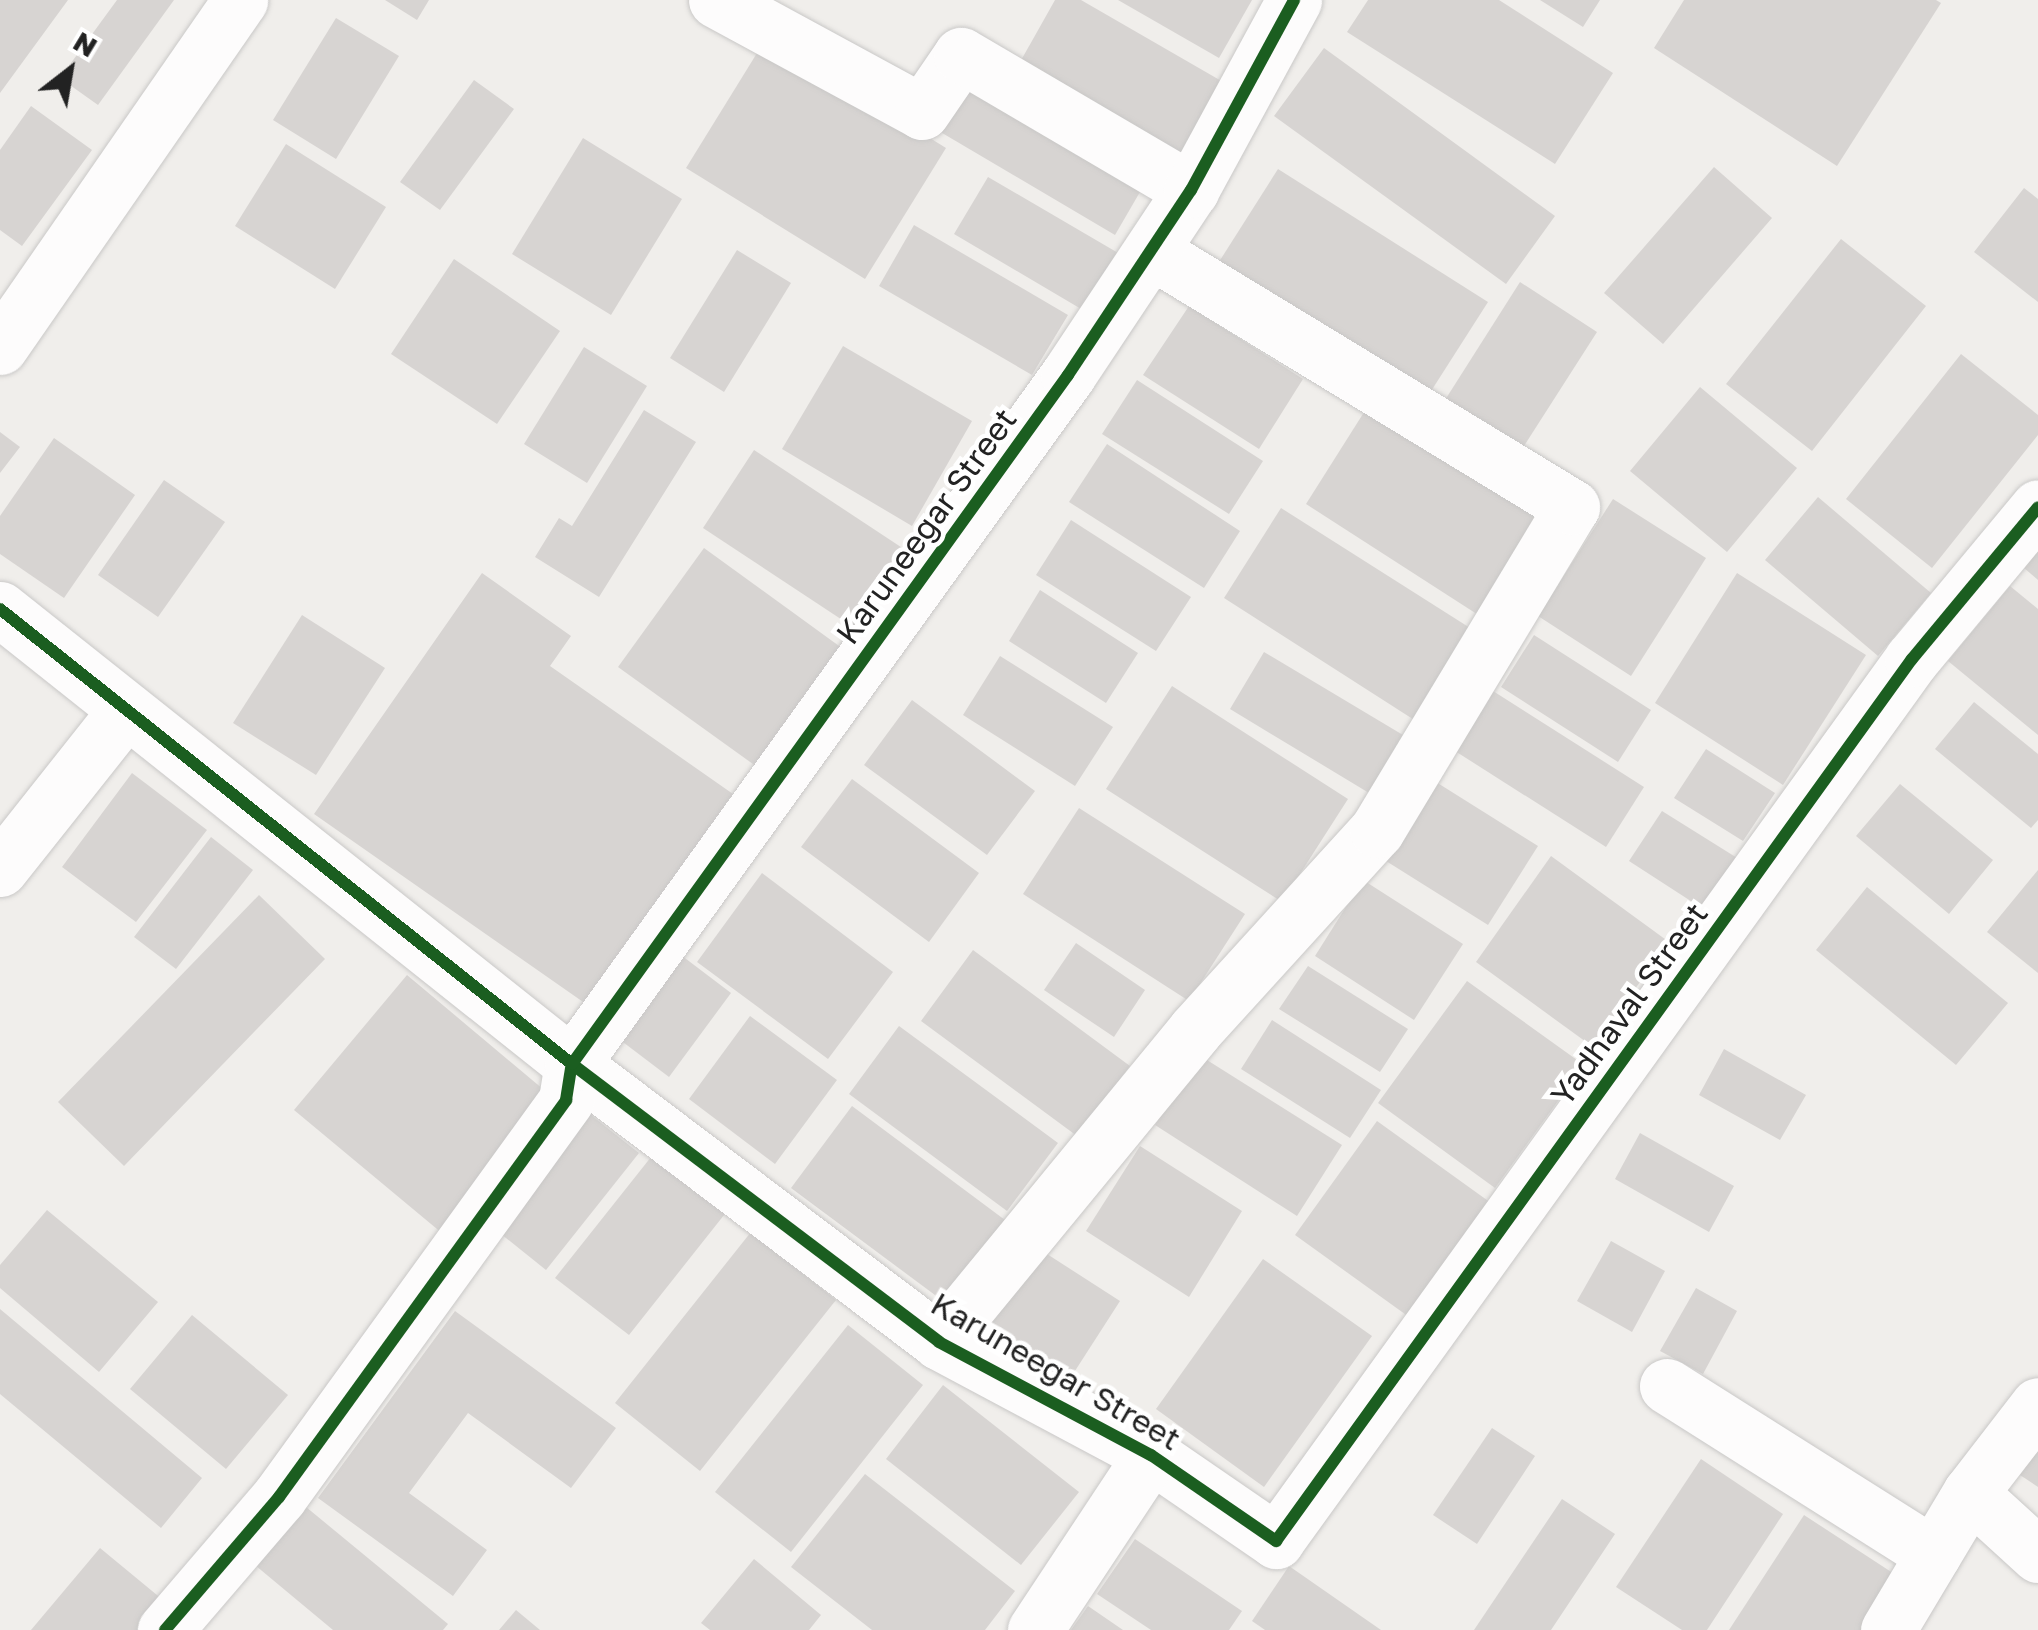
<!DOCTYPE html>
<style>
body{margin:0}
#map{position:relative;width:2038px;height:1630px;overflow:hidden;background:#f0eeeb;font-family:"Golos Text",sans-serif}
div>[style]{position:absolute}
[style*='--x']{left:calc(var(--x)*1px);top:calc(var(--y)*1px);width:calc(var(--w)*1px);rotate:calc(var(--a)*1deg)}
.building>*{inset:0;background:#d7d4d2}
.roads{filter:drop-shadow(0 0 2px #c9c8c7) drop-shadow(0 0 2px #c9c8c7)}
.minor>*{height:55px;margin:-27.5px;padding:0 27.5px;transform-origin:27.5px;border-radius:27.5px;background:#fdfcfc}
.cycleway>*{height:12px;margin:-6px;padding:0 6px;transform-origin:6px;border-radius:6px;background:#1b5e20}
span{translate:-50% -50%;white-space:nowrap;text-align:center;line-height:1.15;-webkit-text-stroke:9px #fff;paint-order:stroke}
.street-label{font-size:32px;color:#222}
.north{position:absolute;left:20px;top:20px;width:100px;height:100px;-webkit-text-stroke:8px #fff;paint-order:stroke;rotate:31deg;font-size:28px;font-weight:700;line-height:40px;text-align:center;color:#222}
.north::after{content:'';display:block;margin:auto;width:35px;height:45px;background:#222;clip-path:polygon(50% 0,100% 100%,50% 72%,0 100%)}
</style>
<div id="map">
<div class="building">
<div style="clip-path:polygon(0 0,68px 0,0 93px)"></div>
<div style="clip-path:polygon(117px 0,174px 0,98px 105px,60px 78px)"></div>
<div style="clip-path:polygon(385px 0,429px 0,417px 20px)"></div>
<div style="clip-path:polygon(1055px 0,1081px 0,1237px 90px,1184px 180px,1011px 78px)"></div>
<div style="clip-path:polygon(1118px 0,1252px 0,1219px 58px)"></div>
<div style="clip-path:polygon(1368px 0,1499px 0,1613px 73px,1555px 164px,1347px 32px)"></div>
<div style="clip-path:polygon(1540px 0,1600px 0,1583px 27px)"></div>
<div style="clip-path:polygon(1684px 0,1936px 0,1941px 3px,1837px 166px,1654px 48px)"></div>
<div style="clip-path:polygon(336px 18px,399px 56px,336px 159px,273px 120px)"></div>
<div style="clip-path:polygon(767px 37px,946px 148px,865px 279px,686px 168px)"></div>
<div style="clip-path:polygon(1324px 48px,1555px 216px,1506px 284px,1274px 116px)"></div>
<div style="clip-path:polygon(967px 66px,1151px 173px,1115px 235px,932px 127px)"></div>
<div style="clip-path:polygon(474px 80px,514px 109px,440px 210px,400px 182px)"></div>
<div style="clip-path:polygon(31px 106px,92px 150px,22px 246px,0 230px,0 150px)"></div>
<div style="clip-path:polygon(583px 138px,682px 199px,611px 315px,512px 254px)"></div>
<div style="clip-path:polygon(286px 144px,386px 207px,335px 289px,235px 226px)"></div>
<div style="clip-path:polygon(1714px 167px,1772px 218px,1663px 344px,1604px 293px)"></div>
<div style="clip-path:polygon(1278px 169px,1488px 302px,1426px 399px,1217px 265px)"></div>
<div style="clip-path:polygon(988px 177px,1149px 271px,1115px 329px,954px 234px)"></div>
<div style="clip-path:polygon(2024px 188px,2038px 199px,2038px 302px,1974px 252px)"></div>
<div style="clip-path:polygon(914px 225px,1068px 315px,1032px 375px,879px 286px)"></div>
<div style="clip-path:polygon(1841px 239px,1926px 306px,1812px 451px,1726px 384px)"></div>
<div style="clip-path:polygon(737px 250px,791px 283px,724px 392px,670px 358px)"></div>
<div style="clip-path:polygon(454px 259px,560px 331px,497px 424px,391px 354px)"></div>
<div style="clip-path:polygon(1520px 282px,1597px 332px,1522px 449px,1445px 400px)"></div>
<div style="clip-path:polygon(1189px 306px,1303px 379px,1259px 449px,1143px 375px)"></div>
<div style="clip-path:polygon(843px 346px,972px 421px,912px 526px,782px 449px)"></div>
<div style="clip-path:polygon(584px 347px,647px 386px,587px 483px,524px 444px)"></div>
<div style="clip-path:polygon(1961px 354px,2038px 415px,2038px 435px,1932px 568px,1846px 499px)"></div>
<div style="clip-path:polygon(1137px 380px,1263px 461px,1229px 514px,1102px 434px)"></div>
<div style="clip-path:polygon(1700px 387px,1797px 468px,1727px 552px,1630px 471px)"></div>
<div style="clip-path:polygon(1373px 398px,1551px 513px,1483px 618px,1306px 504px)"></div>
<div style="clip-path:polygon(644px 410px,696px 442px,599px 597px,535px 557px,559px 518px,572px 526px)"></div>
<div style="clip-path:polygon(0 432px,20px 447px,0 473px)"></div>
<div style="clip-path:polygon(54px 438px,135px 495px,64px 598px,0 554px,0 516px)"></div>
<div style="clip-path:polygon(1107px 444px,1240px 531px,1204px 588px,1069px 502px)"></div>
<div style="clip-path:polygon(754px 450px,913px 555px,862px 633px,703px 528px)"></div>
<div style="clip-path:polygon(164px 480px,225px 522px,158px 617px,98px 575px)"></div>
<div style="clip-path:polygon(1818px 497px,1931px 593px,1878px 656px,1765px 560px)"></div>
<div style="clip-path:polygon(1613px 499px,1706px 558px,1631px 676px,1538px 616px)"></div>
<div style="clip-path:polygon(1281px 508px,1478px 633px,1419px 723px,1224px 598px)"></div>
<div style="clip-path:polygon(1071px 520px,1191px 597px,1156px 651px,1036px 575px)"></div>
<div style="clip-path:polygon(704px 548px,857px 659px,771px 777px,618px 667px)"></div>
<div style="clip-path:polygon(2038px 551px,2038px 580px,2024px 568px)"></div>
<div style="clip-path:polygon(482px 573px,571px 636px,550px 666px,733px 794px,586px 1004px,314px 814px)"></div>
<div style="clip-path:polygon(1737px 573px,1866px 655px,1783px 785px,1655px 703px)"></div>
<div style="clip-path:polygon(2010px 586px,2038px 609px,2038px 735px,1948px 661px)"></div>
<div style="clip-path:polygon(1040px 590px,1138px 653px,1106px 703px,1009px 641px)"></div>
<div style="clip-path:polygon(302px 615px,385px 668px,316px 775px,233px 723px)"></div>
<div style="clip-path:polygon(1534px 635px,1651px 710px,1618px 762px,1501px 687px)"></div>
<div style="clip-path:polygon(1264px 652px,1408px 738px,1374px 796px,1230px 709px)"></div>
<div style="clip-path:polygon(1000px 656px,1113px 727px,1075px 786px,963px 715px)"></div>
<div style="clip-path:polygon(1172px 686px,1348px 799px,1282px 902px,1106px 789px)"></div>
<div style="clip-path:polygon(1493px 691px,1644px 787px,1606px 847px,1455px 751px)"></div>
<div style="clip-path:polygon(912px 700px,1035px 791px,987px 855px,864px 765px)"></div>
<div style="clip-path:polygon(1974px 702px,2038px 754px,2038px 820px,2031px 828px,1935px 749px)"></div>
<div style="clip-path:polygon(1706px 749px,1775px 793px,1743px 841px,1674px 798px)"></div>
<div style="clip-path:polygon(132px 773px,207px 830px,136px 922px,62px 867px)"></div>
<div style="clip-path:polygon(852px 779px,979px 873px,929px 942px,801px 847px)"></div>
<div style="clip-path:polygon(1436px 782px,1538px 846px,1488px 925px,1386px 861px)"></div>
<div style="clip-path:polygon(1900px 784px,1993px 860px,1949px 914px,1856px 836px)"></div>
<div style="clip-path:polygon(1079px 808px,1245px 914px,1189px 1001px,1023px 894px)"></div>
<div style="clip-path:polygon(1662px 811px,1750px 866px,1717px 918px,1629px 861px)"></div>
<div style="clip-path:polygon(211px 837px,253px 870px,176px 969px,134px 937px)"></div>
<div style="clip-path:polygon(1551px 856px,1669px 942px,1593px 1047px,1476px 962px)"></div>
<div style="clip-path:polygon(2038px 870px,2038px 973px,1987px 932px)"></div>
<div style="clip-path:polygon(762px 873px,893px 972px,828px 1059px,697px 962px)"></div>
<div style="clip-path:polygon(1363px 880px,1463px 944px,1414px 1020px,1315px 956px)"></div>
<div style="clip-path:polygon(1867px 887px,2008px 1003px,1956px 1065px,1816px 950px)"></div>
<div style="clip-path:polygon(259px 895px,325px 959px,124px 1166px,58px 1102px)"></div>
<div style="clip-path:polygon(1076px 943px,1145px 990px,1114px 1037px,1044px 990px)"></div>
<div style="clip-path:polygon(673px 949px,731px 993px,669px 1077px,611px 1033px)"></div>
<div style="clip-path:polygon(973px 950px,1130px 1066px,1077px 1136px,921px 1021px)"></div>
<div style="clip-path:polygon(1308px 966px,1408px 1029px,1380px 1072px,1279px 1009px)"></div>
<div style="clip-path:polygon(407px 975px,556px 1100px,443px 1234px,294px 1110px)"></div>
<div style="clip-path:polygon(1467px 981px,1584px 1065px,1495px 1188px,1378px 1103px)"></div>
<div style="clip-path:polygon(750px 1016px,837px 1080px,775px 1164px,689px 1099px)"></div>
<div style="clip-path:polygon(1272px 1020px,1381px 1090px,1350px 1138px,1241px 1069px)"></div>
<div style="clip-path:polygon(899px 1026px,1058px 1143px,1007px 1211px,849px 1094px)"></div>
<div style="clip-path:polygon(1724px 1049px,1806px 1095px,1780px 1140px,1699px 1095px)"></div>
<div style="clip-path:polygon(1199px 1055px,1342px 1145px,1297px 1216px,1155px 1125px)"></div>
<div style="clip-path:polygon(577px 1104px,639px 1153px,546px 1270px,486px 1222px)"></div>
<div style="clip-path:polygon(852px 1106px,1005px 1220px,943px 1301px,791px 1188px)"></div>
<div style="clip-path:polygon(1377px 1121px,1498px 1208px,1416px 1322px,1295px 1235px)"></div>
<div style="clip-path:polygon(1640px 1133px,1734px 1186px,1709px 1232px,1615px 1179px)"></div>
<div style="clip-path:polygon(1140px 1146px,1242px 1211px,1189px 1297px,1086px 1231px)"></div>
<div style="clip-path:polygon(655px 1152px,728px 1210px,629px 1335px,555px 1278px)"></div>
<div style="clip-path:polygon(47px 1210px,158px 1302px,99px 1372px,0 1288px,0 1265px)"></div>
<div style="clip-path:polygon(751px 1232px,836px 1300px,700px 1471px,615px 1403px)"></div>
<div style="clip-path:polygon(1611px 1241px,1665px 1271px,1632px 1332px,1577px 1301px)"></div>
<div style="clip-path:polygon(1033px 1245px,1120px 1301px,1064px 1388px,978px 1334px)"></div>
<div style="clip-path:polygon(1263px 1259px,1372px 1336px,1264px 1487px,1156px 1409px)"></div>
<div style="clip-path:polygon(1696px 1288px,1737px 1311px,1703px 1374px,1660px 1351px)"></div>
<div style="clip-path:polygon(0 1309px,202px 1478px,161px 1528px,0 1394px)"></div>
<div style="clip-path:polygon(455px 1311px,616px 1428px,571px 1488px,468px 1413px,409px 1493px,487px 1550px,453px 1596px,318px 1498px)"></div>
<div style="clip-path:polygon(192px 1315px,288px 1395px,226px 1469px,130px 1389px)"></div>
<div style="clip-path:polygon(848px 1325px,923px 1385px,791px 1552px,715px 1492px)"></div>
<div style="clip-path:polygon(943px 1385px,1079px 1492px,1021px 1565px,886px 1459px)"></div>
<div style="clip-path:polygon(1492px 1428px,1535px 1456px,1477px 1544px,1433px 1515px)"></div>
<div style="clip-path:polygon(2038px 1448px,2038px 1487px,2020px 1475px)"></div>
<div style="clip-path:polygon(1701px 1459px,1783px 1514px,1707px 1630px,1682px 1630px,1616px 1587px)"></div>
<div style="clip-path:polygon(865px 1474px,1015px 1591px,985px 1630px,872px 1630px,791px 1567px)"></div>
<div style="clip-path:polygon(1562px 1499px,1615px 1534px,1551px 1630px,1474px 1630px)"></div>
<div style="clip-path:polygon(300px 1502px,448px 1624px,443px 1630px,333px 1630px,250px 1561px)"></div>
<div style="clip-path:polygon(1804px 1515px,1902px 1579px,1868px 1630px,1729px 1630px)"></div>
<div style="clip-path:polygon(1135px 1539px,1242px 1611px,1229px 1630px,1151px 1630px,1097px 1594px)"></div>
<div style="clip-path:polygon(100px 1548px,163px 1600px,138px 1630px,31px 1630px)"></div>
<div style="clip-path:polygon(754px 1559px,821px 1615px,809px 1630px,710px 1630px,701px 1623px)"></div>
<div style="clip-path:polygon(1289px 1566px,1381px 1630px,1265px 1630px,1252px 1621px)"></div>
<div style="clip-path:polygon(1088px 1606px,1123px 1630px,1071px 1630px)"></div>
<div style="clip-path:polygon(516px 1610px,540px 1630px,499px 1630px)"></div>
</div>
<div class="roads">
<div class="minor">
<div style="--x:716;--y:0;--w:234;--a:28.5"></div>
<div style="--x:922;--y:112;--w:69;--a:-55.6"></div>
<div style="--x:961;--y:55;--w:267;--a:30.4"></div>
<div style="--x:0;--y:347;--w:422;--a:-55.3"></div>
<div style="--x:0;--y:609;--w:731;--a:38.5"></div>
<div style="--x:572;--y:1064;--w:460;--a:37.1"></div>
<div style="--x:939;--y:1342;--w:240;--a:28.1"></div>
<div style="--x:1151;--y:1455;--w:152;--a:34.5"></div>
<div style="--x:1276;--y:1541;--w:1087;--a:-54.21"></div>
<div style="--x:1912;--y:659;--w:197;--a:-50.3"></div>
<div style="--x:0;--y:869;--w:203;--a:-51.6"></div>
<div style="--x:939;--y:1342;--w:404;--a:-50.6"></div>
<div style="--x:1195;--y:1030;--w:270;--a:-47.7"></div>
<div style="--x:1377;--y:830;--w:377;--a:-58.9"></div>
<div style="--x:1572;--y:507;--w:491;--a:-148.7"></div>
<div style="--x:1667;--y:1386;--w:315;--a:32.3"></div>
<div style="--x:1970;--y:1493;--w:92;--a:42.4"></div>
<div style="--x:165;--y:1630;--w:175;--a:-49.4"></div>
<div style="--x:279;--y:1497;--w:490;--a:-54.1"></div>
<div style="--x:566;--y:1100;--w:36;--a:-81"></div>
<div style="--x:572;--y:1064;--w:849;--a:-54.25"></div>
<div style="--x:1068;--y:375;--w:222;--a:-56.4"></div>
<div style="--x:1191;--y:190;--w:216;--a:-61.5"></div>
<div style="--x:1035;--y:1630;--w:210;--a:-56.5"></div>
<div style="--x:1888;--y:1630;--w:160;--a:-59.1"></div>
<div style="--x:1970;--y:1493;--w:111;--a:-52.3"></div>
</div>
</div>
<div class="cycleway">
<div style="--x:0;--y:609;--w:731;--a:38.5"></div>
<div style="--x:572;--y:1064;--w:460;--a:37.1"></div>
<div style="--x:939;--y:1342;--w:240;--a:28.1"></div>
<div style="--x:1151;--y:1455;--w:152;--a:34.5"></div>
<div style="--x:1276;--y:1541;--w:1087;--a:-54.21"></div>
<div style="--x:1912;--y:659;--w:197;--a:-50.3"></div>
<div style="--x:165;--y:1630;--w:175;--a:-49.4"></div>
<div style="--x:279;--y:1497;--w:490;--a:-54.1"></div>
<div style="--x:566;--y:1100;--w:36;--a:-81"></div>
<div style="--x:572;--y:1064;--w:849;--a:-54.25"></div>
<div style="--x:1068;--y:375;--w:222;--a:-56.4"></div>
<div style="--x:1191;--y:190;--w:216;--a:-61.5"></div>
</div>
<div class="street-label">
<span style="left:926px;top:526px;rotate:-54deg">Karuneegar Street</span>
<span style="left:1629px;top:1004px;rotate:-54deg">Yadhaval Street</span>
<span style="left:1056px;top:1371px;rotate:30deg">Karuneegar Street</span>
</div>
<div class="north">N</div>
</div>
